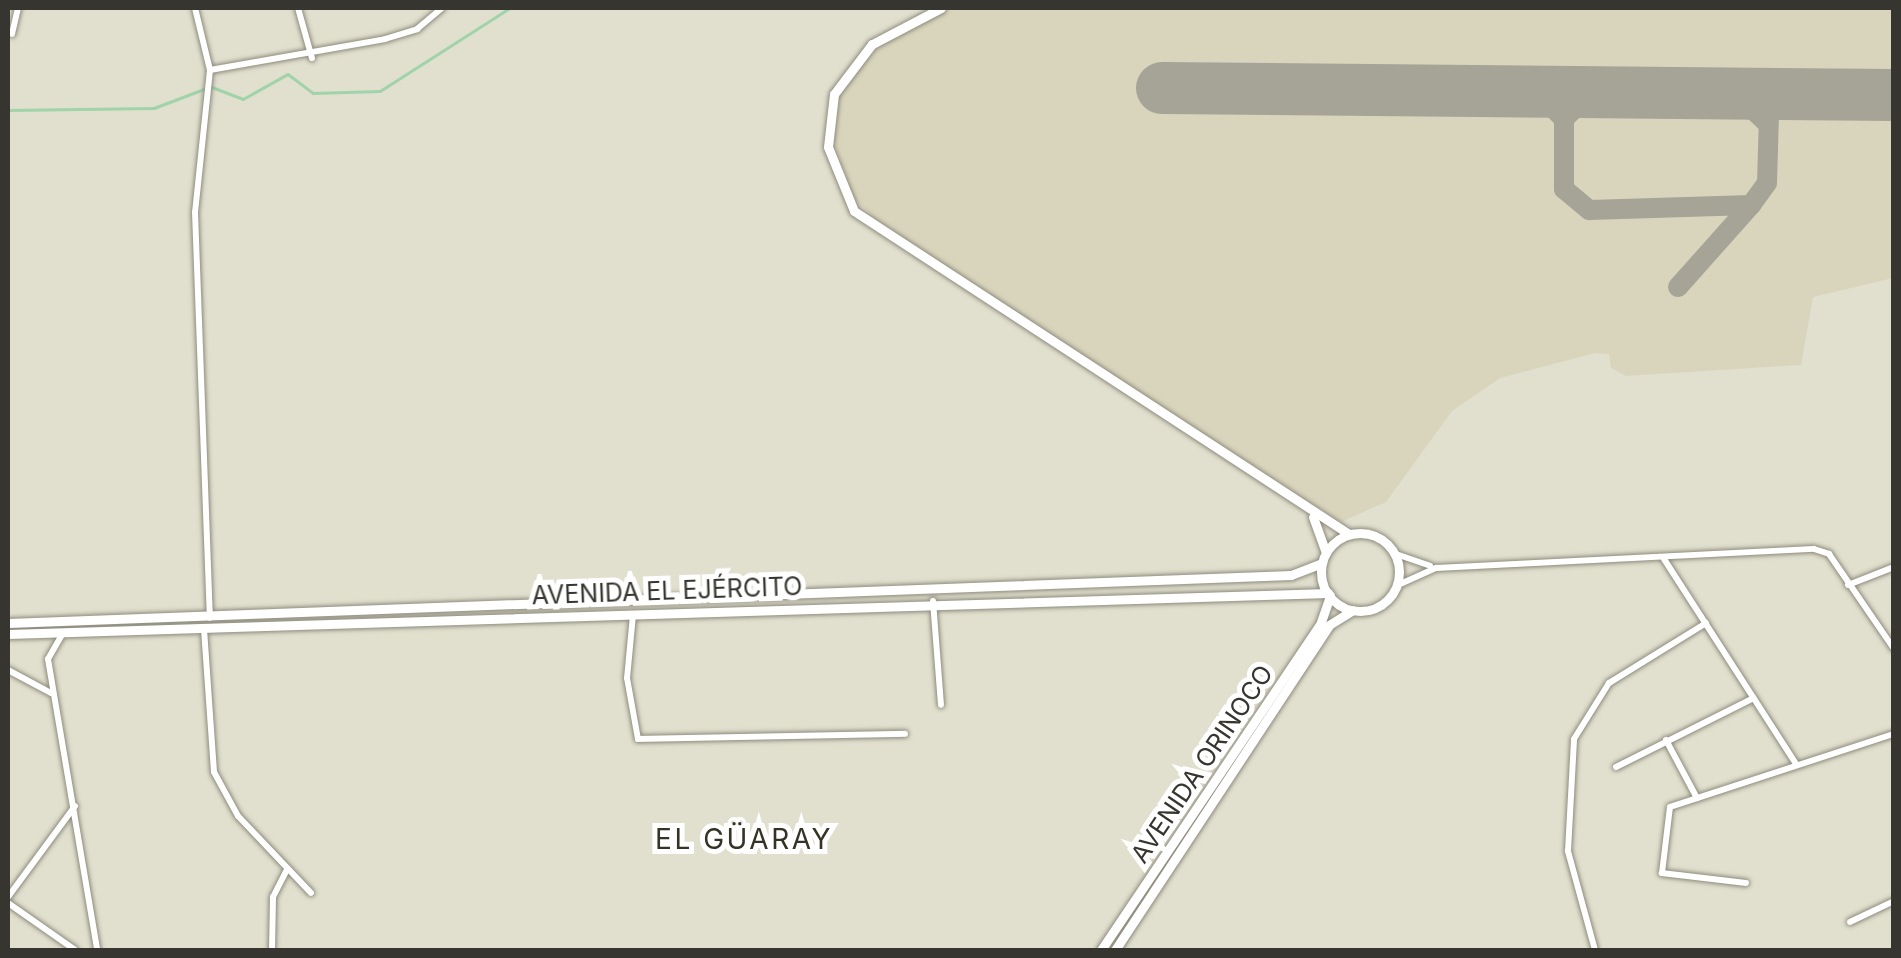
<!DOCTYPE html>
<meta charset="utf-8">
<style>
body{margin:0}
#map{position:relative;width:1901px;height:958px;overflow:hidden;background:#e1dfce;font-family:Inter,sans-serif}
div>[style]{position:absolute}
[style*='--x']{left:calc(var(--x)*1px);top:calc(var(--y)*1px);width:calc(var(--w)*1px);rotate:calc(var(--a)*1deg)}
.built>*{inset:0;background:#d9d5bd}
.stream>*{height:2.5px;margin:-1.25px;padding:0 1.25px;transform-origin:1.25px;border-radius:1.25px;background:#a0d3aa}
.taxiway>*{height:20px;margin:-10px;padding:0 10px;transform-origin:10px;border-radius:10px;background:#a6a497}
.runway>*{height:52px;margin:-26px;padding:0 26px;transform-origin:26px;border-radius:26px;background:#a6a497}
.roads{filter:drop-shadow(0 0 2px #8e8c7d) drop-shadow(0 0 2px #8e8c7d)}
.street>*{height:6px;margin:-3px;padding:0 3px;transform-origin:3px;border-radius:3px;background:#fff}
.secondary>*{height:9px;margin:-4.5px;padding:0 4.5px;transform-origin:4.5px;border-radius:4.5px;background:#fff}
.secondary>.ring{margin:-4.5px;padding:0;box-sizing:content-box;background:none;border:9px solid #fff;border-radius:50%}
span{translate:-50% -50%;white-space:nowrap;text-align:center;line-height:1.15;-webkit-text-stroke:10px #fff;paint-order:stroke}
.street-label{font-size:25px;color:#36352f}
.neighbourhood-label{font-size:28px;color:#353325;letter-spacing:2.5px}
.frame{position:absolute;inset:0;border:10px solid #36352f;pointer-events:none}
</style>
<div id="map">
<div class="built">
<div style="clip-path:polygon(952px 8px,1893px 8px,1893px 278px,1813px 297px,1801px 365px,1626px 376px,1611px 368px,1609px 354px,1595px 353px,1500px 378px,1452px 411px,1386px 502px,1341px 522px,885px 228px,855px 199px,834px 143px,841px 87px,881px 45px)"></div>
</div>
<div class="stream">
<div style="--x:212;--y:87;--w:33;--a:21"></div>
<div style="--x:243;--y:99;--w:51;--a:-29.1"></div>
<div style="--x:288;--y:74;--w:31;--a:37"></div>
<div style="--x:313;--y:93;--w:67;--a:-1.7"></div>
<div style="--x:380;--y:91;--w:154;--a:-32.6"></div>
<div style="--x:8;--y:110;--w:146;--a:-0.8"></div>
<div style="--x:154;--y:108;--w:53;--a:-20.8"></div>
</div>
<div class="taxiway">
<div style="--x:1537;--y:92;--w:38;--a:45"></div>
<div style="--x:1564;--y:119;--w:70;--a:90"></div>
<div style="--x:1564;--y:189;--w:33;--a:40"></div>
<div style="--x:1589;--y:210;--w:162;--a:-1.8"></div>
<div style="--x:1751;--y:205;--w:27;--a:-54"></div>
<div style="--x:1767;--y:183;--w:68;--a:-88.3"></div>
<div style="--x:1769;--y:115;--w:28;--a:-46"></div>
<div style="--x:1735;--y:93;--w:42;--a:43.1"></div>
<div style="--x:1564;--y:119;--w:38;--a:-45"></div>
<div style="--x:1678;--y:287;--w:110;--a:-48.3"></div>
</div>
<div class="runway">
<div style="--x:1162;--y:88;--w:732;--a:0.55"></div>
</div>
<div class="roads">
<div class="street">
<div style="--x:195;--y:8;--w:64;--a:76.4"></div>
<div style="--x:210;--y:70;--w:143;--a:96"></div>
<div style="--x:195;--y:212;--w:406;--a:87.9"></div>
<div style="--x:298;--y:8;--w:52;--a:74.4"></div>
<div style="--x:12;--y:34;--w:27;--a:-77"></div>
<div style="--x:210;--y:70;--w:178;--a:-10"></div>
<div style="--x:385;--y:39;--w:34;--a:-17"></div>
<div style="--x:417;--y:29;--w:33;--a:-40"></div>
<div style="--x:1396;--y:554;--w:36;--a:19"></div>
<div style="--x:1664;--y:559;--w:244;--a:57.2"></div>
<div style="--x:1398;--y:585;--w:42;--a:-24.1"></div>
<div style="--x:1436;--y:568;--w:378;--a:-2.9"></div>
<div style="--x:1814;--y:549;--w:16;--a:18"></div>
<div style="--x:1829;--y:554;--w:115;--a:55.6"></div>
<div style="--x:1848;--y:585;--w:49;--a:-21.4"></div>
<div style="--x:933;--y:601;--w:104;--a:85.6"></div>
<div style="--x:633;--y:615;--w:63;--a:95.4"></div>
<div style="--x:627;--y:678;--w:62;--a:79.8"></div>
<div style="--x:638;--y:739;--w:267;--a:-1.1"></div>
<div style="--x:204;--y:629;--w:143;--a:86"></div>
<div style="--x:214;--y:772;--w:50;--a:61.4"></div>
<div style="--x:238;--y:816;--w:106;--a:46.5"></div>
<div style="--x:63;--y:633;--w:30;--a:120"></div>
<div style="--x:48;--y:659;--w:295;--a:80.4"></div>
<div style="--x:8;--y:670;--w:49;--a:28.1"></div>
<div style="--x:1666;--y:740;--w:66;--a:61.9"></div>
<div style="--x:1616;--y:767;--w:154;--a:-26.6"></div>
<div style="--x:1746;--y:883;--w:85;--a:-173.2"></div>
<div style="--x:1662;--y:873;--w:66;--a:-83.1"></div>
<div style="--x:1670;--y:807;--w:236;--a:-18.1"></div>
<div style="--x:8;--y:897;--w:113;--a:-53.6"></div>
<div style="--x:8;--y:903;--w:82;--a:35"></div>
<div style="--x:1850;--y:922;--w:49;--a:-25.5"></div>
<div style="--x:272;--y:950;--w:53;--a:-88.9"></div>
<div style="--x:273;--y:897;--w:31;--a:-63"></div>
<div style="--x:1595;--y:950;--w:103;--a:-105.3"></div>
<div style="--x:1568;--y:851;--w:112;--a:-86.9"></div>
<div style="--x:1574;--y:739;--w:66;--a:-58"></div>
<div style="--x:1609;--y:683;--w:114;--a:-31.7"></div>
</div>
<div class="secondary">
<div style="--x:941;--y:8;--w:78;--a:152.4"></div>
<div style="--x:872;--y:44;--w:63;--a:127.2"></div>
<div style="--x:834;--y:94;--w:53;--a:96.5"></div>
<div style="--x:828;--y:147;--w:69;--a:67.9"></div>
<div style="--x:854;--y:211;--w:591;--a:33.13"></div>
<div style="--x:1313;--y:517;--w:38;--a:70"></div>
<div class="ring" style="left:1321px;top:533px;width:69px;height:69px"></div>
<div style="--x:8;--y:623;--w:1284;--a:-2.14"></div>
<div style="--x:1291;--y:575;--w:33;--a:-21"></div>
<div style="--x:8;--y:634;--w:1321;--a:-1.78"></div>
<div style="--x:1101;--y:950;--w:395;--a:-56.1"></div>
<div style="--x:1321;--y:622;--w:28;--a:-71"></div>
<div style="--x:1115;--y:950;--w:389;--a:-56.6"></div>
<div style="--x:1329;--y:625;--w:28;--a:-32"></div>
</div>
</div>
<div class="street-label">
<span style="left:667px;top:591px;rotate:-2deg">AVENIDA EL EJÉRCITO</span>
<span style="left:1202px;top:764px;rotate:-56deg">AVENIDA ORINOCO</span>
</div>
<div class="neighbourhood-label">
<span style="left:744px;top:839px">EL GÜARAY</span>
</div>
<div class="frame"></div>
</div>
